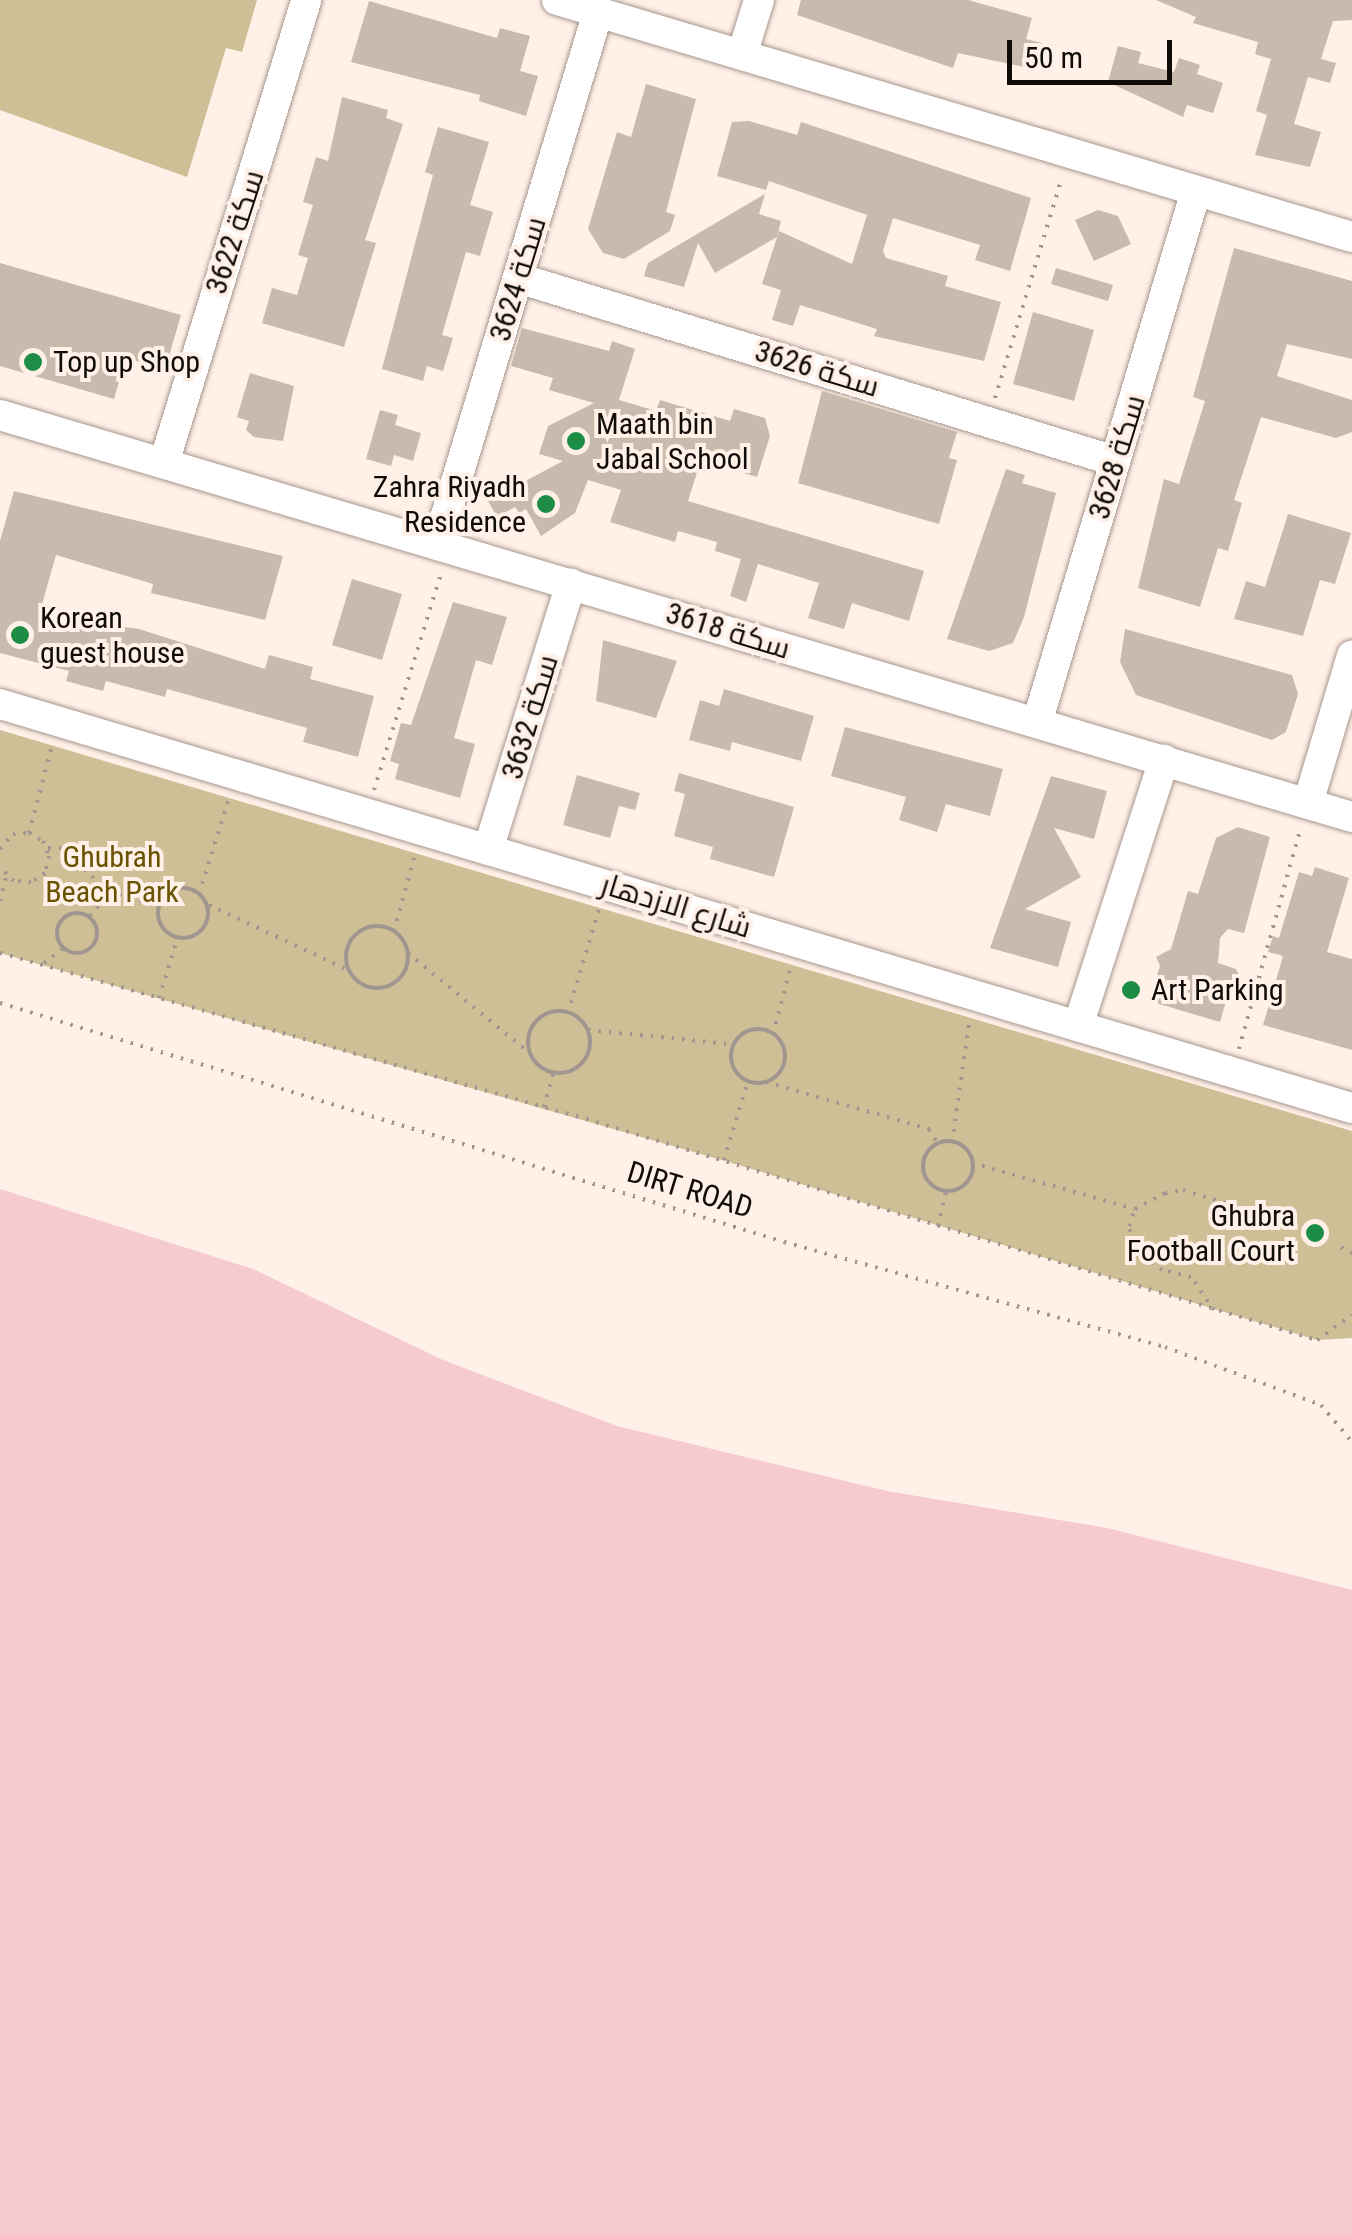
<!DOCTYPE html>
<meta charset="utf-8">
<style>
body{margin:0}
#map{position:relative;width:1352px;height:2235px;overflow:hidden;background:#fff0e8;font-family:"Roboto Condensed",Cairo,sans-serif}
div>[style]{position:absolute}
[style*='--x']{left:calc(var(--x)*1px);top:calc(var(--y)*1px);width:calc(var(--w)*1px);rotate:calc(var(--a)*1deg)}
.green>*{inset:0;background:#cfbf96}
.water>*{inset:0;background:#f6cad1}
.building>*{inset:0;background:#c8bbad}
.path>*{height:4px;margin-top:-2px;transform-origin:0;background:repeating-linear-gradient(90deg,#a0958f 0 2.5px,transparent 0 10.5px)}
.path>.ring{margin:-2px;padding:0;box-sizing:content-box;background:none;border:4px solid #a0958f;border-radius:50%}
.roads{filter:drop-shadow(0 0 2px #a8978e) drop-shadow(0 0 2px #a8978e)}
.minor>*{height:30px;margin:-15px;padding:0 15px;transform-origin:15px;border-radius:15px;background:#fff}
.dots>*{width:28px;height:28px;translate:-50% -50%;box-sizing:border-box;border:5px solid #fff0e8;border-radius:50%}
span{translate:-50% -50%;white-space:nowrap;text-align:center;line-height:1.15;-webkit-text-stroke:8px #fff0e8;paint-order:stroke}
.street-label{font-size:30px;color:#120c09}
.poi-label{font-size:30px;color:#120c09}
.left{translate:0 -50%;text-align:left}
.right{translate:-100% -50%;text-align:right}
.park-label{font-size:30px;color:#695200}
.scale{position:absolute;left:1007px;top:40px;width:165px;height:45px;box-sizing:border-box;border:5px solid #120c09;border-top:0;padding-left:12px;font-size:30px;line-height:35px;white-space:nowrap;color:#120c09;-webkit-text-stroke:8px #fff0e8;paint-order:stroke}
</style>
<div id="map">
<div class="green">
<div style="clip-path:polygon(0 0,257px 0,242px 52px,226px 48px,187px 177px,0 110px)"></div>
<div style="clip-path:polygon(0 730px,1352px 1131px,1352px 1338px,1317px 1340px,725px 1161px,0 953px)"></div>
</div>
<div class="water">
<div style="clip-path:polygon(0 1189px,253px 1269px,443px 1360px,617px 1426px,887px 1491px,1107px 1528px,1352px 1590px,1352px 2235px,0 2235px)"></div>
</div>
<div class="building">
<div style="clip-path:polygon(801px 0,968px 0,1032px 18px,1026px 39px,1042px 43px,1034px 69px,958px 53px,953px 68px,797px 15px)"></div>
<div style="clip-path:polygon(1156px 0,1352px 0,1352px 20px,1333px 21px,1321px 59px,1336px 63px,1330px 83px,1308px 77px,1294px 124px,1321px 132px,1310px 167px,1255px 155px,1267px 115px,1256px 111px,1271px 59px,1255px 54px,1258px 42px,1193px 23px,1196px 17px)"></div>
<div style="clip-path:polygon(369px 1px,497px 38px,500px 28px,530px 36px,520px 71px,538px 76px,526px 116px,479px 101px,480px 95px,351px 62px)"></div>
<div style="clip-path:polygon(1118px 46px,1141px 52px,1138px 63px,1174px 72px,1179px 58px,1200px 65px,1197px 74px,1223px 83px,1213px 113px,1187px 105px,1183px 117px,1108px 82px)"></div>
<div style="clip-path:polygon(646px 84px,696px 99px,666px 212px,675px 215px,670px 231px,624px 259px,603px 253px,588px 229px,617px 132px,631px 137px)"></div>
<div style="clip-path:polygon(342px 97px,388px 110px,386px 118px,403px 124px,365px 240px,376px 243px,344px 347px,262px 323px,272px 288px,297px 295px,308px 258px,298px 255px,313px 205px,303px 202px,316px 157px,328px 161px)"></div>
<div style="clip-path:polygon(749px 121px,797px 135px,801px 122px,1031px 198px,1010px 271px,975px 260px,980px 245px,893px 218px,883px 251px,886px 258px,948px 276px,945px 286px,1001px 302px,984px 361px,874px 336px,877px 329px,800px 305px,793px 326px,772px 320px,781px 290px,762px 284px,779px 231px,852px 264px,867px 215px,769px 181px,766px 190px,717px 176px,732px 122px)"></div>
<div style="clip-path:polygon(438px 127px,489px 142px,470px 205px,493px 212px,480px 256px,466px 252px,442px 335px,453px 338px,443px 371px,427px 366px,423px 381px,382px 369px,433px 175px,425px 172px)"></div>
<div style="clip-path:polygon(765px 194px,759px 214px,781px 221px,777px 237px,715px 273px,698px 243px,684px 287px,644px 276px,648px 263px)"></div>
<div style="clip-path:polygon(1098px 210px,1118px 216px,1131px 244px,1094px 261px,1075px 220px)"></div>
<div style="clip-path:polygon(1234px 248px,1352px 281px,1352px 359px,1287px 344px,1277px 376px,1352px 400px,1352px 432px,1336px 438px,1261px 417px,1234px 500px,1242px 503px,1228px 551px,1218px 548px,1200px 607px,1138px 588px,1164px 479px,1179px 484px,1205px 401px,1193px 397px)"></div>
<div style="clip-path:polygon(0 263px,181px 315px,165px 370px,126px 358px,114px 399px,0 366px)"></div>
<div style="clip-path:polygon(1056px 268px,1113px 285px,1108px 301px,1051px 284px)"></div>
<div style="clip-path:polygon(1033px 312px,1094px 330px,1074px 401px,1013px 384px)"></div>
<div style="clip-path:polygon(522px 328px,609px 351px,612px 341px,635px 349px,619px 400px,656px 411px,660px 400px,730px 421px,734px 409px,765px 418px,770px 436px,757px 477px,701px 460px,688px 501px,924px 571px,909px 621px,852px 603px,844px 629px,808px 618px,819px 583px,758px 564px,746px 602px,730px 596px,741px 559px,715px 551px,717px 542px,678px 531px,675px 542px,610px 522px,621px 490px,588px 480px,575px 513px,541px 536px,526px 509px,519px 513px,515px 507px,497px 517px,488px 501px,563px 461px,539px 454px,548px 426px,594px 403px,549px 390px,553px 378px,511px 366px)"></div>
<div style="clip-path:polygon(250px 373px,294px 386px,283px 441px,254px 437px,246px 430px,249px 421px,237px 417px)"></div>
<div style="clip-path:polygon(822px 391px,957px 432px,949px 458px,957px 460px,939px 524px,798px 483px)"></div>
<div style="clip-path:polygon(380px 410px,398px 415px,395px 425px,421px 433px,413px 461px,394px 455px,391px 466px,366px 459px)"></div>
<div style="clip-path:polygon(1006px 469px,1025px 475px,1022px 483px,1056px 493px,1024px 617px,1013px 643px,989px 651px,947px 639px)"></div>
<div style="clip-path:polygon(14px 491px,283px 556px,265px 620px,151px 593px,153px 584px,56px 555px,39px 615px,139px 629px,265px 669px,269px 655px,313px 667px,310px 679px,374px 696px,358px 757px,303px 742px,307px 728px,167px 689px,165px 697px,106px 681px,103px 691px,66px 681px,69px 671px,0 653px,0 541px)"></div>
<div style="clip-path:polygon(1288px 514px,1351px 533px,1335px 584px,1320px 580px,1303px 636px,1234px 619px,1246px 581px,1265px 587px)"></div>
<div style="clip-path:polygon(352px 579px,402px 594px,382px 660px,332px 645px)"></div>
<div style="clip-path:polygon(453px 602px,507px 617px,492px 665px,476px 660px,454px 738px,475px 744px,460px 798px,395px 779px,399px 764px,390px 761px,401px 723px,411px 725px)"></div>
<div style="clip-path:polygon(1125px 629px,1292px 675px,1298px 694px,1286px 732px,1272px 740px,1136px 695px,1120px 662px)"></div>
<div style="clip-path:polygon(603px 640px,677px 661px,656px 718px,596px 701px)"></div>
<div style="clip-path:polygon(724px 689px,814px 716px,801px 761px,732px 742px,730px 751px,689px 740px,700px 700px,719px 706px)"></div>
<div style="clip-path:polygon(845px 727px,1003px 769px,990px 816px,946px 804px,937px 832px,899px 820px,906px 797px,831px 776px)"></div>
<div style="clip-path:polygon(679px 773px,794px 807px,774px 877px,710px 859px,713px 847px,674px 836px,685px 794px,674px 791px)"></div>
<div style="clip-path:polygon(577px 775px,640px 793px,635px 810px,619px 806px,610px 838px,563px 825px)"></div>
<div style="clip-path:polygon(1051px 776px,1107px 791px,1094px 839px,1054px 828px,1081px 877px,1025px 909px,1071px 922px,1058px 967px,990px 948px)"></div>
<div style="clip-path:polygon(1238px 827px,1270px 837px,1244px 933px,1228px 929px,1220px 938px,1218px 963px,1236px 969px,1244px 986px,1232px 1002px,1226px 1001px,1220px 1022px,1149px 1001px,1160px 966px,1156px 957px,1171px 949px,1188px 891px,1198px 894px,1216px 838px)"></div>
<div style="clip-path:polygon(1315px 867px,1349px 878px,1327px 952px,1352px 959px,1352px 1050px,1263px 1025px,1283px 956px,1268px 952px,1273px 936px,1279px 938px,1299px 872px,1312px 876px)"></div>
</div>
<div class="path">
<div style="--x:995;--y:398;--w:231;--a:-73.1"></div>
<div style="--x:374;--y:790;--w:226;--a:-72.8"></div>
<div style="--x:29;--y:833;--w:90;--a:-75.2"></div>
<div style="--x:48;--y:848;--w:13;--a:0"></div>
<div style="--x:61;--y:848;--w:65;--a:42.5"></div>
<div style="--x:109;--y:892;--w:52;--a:15.6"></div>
<div style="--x:0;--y:849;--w:20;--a:-49"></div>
<div style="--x:13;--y:834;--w:16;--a:-4"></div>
<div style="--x:29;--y:833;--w:16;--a:30"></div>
<div style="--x:43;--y:841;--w:16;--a:68"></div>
<div style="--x:49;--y:856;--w:17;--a:103"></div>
<div style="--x:45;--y:873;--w:17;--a:147"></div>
<div style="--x:31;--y:882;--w:17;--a:-177"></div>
<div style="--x:14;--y:881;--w:20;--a:-135"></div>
<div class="ring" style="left:158px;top:888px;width:46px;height:46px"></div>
<div style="--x:199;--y:894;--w:101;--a:-72.6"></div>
<div style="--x:0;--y:901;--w:25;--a:-76"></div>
<div style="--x:209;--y:905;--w:156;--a:25.1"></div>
<div class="ring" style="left:57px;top:913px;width:36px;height:36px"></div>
<div style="--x:90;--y:916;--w:31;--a:-52"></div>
<div class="ring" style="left:346px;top:926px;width:58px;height:58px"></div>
<div style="--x:394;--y:931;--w:76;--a:-74.7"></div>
<div style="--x:0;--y:953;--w:599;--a:15.8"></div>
<div style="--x:576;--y:1116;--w:774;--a:16.82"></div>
<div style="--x:1317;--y:1340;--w:43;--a:-35.5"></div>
<div style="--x:408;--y:953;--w:156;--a:39.5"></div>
<div style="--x:44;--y:963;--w:25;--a:-37"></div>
<div style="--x:159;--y:998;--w:64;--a:-72.7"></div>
<div style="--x:0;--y:1003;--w:820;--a:16.95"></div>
<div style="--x:784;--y:1242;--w:395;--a:15.4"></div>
<div style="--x:1165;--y:1347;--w:166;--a:20.4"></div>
<div style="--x:1321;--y:1405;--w:48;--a:50"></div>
<div class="ring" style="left:528px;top:1011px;width:58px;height:58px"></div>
<div style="--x:568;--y:1013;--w:109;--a:-73.4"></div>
<div class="ring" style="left:731px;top:1029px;width:50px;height:50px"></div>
<div style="--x:588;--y:1030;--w:145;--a:5.6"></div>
<div style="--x:773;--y:1034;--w:70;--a:-75.2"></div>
<div style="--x:1239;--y:1049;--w:230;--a:-74.4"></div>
<div style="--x:766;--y:1082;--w:170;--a:16.1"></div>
<div style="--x:929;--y:1129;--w:16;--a:60"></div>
<div style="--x:544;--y:1107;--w:35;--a:-75"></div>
<div class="ring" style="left:923px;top:1141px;width:46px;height:46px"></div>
<div style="--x:952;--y:1142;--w:119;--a:-81.8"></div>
<div style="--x:724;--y:1160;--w:83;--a:-73.1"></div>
<div style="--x:972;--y:1163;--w:169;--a:15.8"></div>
<div style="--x:938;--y:1226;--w:35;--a:-77"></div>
<div style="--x:1341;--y:1247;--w:13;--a:29"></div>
<div style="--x:1214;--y:1310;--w:40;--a:-124.9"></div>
<div style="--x:1191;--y:1277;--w:30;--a:-166"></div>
<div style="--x:1162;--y:1270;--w:32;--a:-145"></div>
<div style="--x:1136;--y:1252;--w:27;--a:-105"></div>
<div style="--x:1129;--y:1226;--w:18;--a:-71"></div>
<div style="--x:1135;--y:1209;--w:34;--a:-28"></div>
<div style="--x:1165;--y:1193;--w:18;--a:-9"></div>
<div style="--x:1183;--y:1190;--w:44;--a:17.2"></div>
</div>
<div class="roads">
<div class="minor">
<div style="--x:557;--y:0;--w:830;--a:16.6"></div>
<div style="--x:742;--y:55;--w:58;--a:-72.8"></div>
<div style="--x:518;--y:278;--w:624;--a:17.04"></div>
<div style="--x:0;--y:415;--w:1410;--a:16.56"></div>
<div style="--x:164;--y:463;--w:484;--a:-72.9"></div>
<div style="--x:437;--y:545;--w:557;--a:-73.19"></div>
<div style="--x:0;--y:704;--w:1411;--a:16.64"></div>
<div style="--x:1037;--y:723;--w:555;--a:-73.36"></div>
<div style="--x:1308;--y:803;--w:154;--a:-73.4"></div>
<div style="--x:488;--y:850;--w:279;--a:-72.7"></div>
<div style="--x:1078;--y:1026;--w:280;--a:-72.1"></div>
</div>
</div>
<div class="dots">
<div style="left:33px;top:362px;background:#1d8d46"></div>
<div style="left:576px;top:441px;background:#1d8d46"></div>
<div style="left:546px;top:504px;background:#1d8d46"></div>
<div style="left:20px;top:635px;background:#1d8d46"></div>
<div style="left:1131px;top:990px;background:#1d8d46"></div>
<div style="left:1315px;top:1233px;background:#1d8d46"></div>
</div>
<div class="street-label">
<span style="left:235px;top:232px;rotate:-72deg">سكة 3622</span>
<span style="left:518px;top:279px;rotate:-73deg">سكة 3624</span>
<span style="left:817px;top:369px;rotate:17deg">سكة 3626</span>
<span style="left:1117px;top:457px;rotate:-73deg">سكة 3628</span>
<span style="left:728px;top:631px;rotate:17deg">سكة 3618</span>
<span style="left:530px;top:717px;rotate:-73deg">سكة 3632</span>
<span style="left:676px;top:906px;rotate:17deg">شارع الازدهار</span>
<span style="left:690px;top:1190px;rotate:17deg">DIRT ROAD</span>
</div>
<div class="poi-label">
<span class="left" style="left:53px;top:362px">Top up Shop</span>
<span class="left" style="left:596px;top:441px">Maath bin<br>Jabal School</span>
<span class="right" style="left:526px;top:504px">Zahra Riyadh<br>Residence</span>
<span class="left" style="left:40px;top:635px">Korean<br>guest house</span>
<span class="left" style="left:1151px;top:990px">Art Parking</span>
<span class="right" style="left:1295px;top:1233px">Ghubra<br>Football Court</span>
</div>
<div class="park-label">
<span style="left:112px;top:874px">Ghubrah<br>Beach Park</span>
</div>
<div class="scale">50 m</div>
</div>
